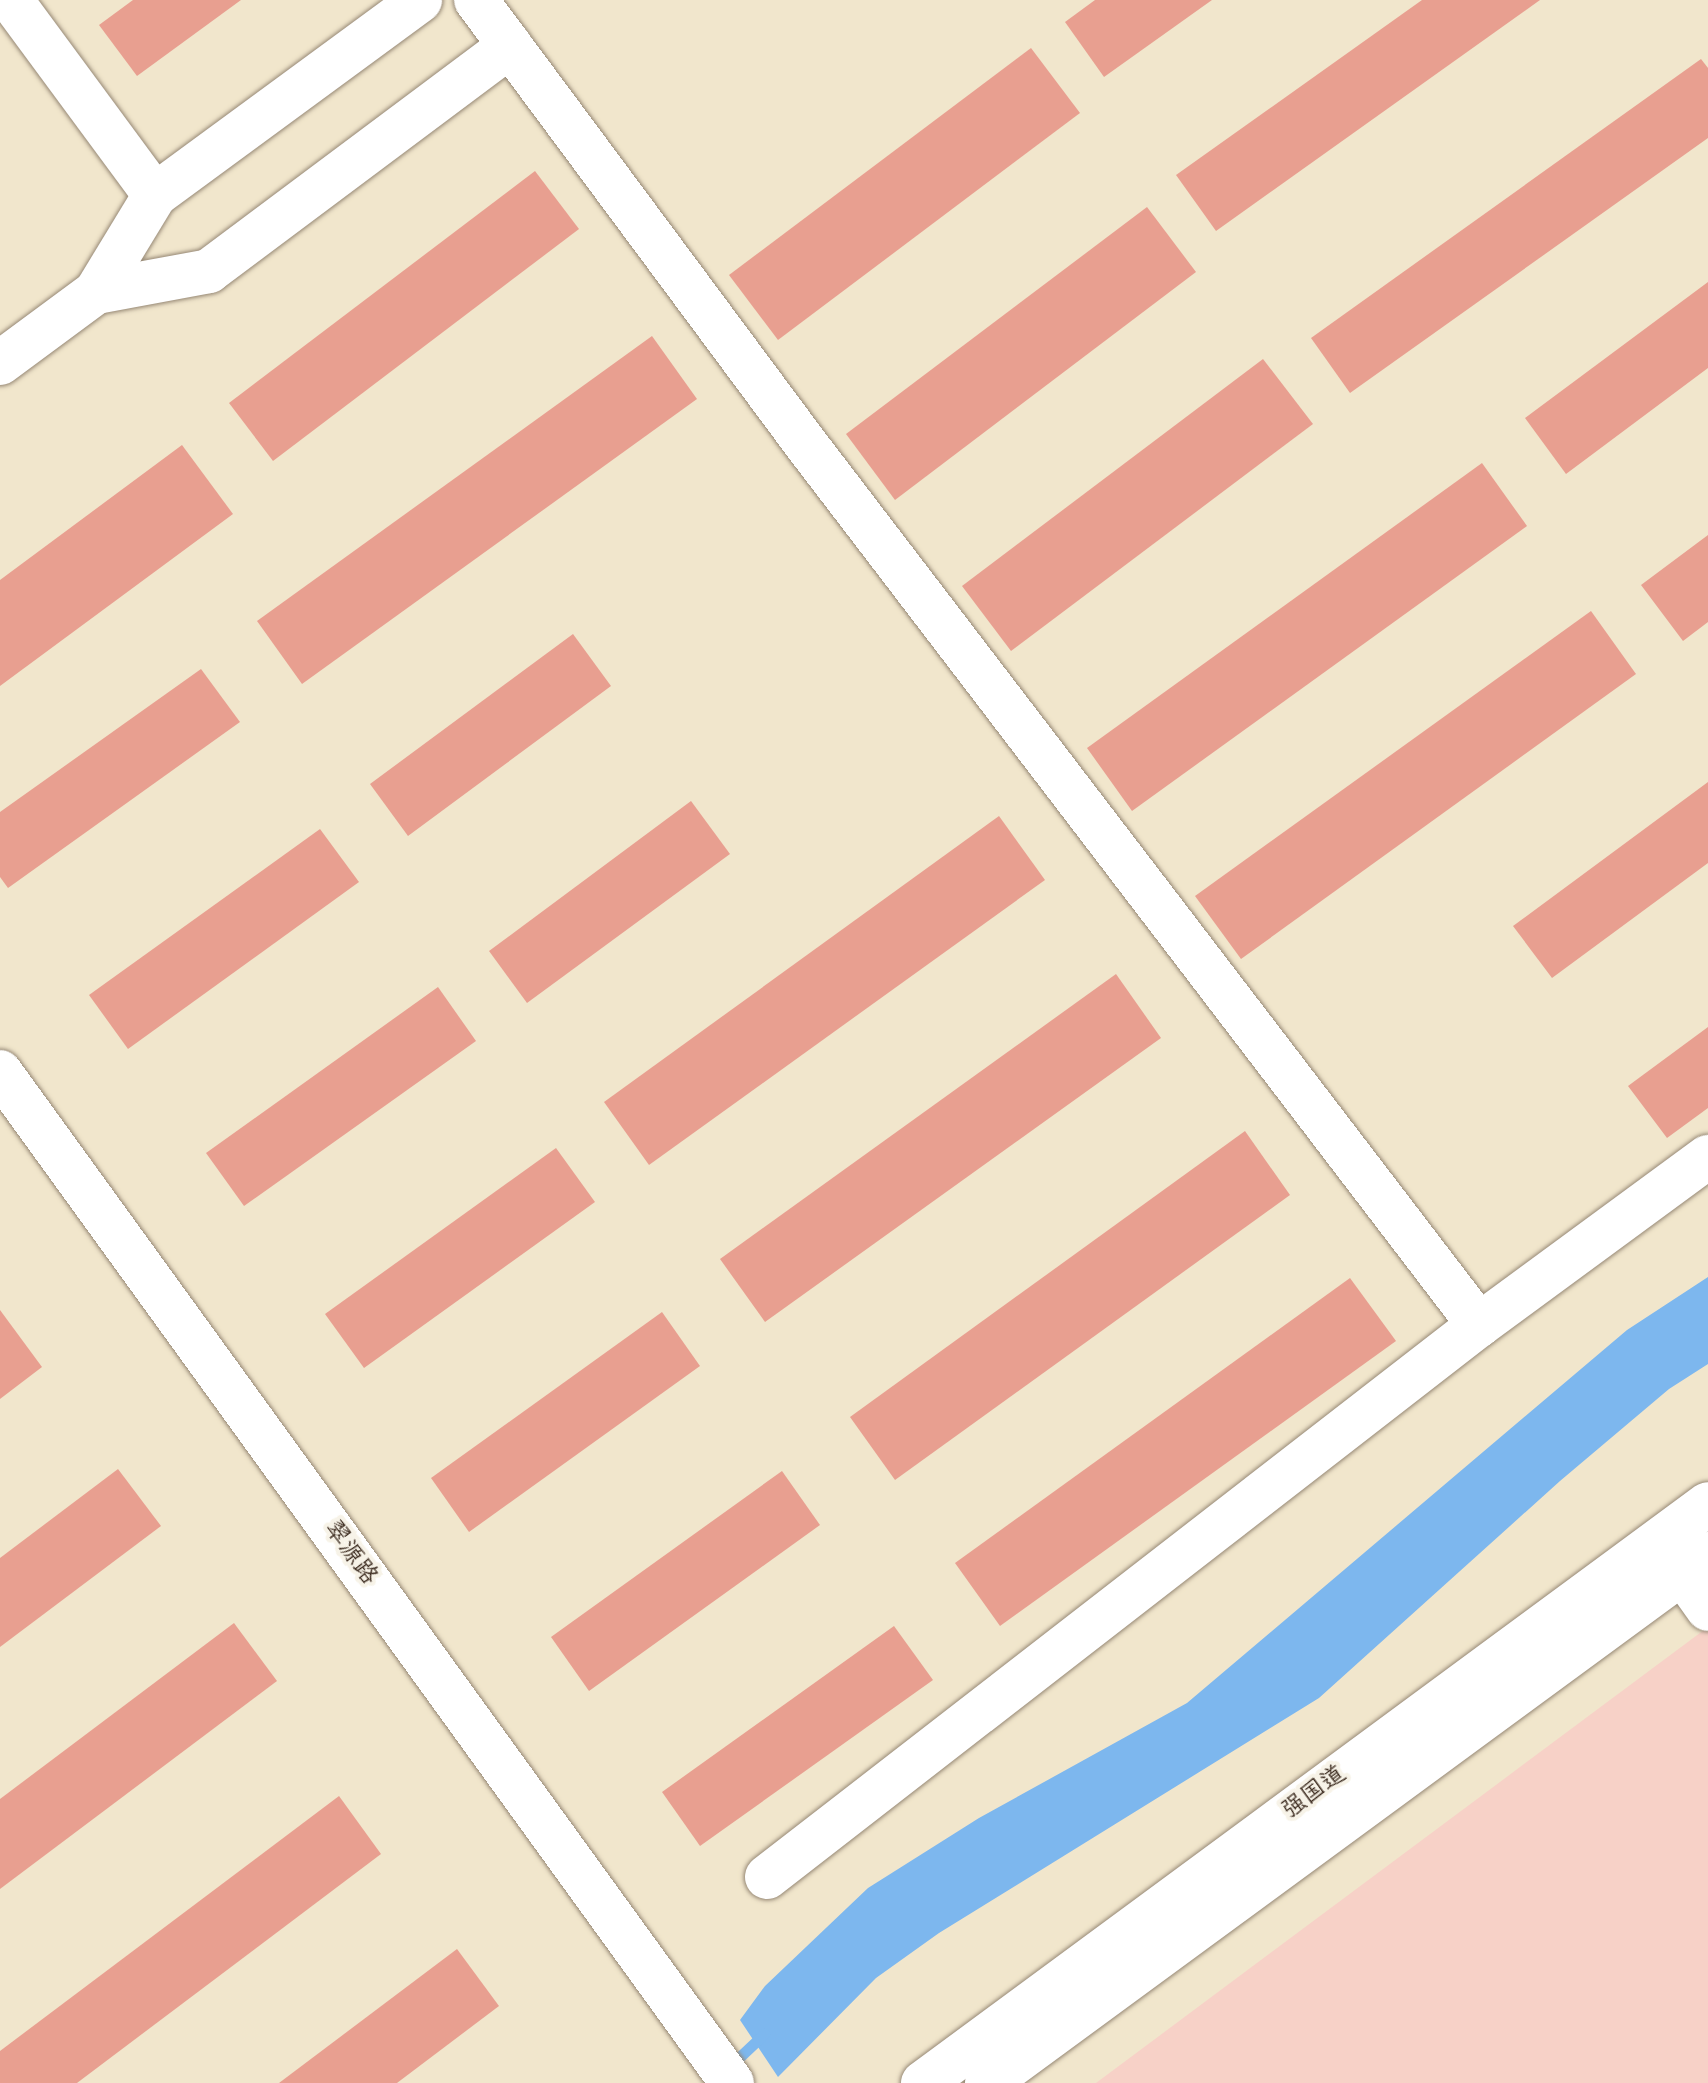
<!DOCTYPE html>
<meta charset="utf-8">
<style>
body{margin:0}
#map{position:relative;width:1708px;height:2083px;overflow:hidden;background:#f1e6cc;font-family:Dekko,"LXGW WenKai TC",sans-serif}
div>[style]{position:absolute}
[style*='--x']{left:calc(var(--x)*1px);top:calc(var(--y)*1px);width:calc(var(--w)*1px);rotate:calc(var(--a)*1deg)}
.built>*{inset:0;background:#f7d1c7}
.water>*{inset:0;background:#7db7ee}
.stream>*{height:11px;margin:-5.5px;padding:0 5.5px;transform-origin:5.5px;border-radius:5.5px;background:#7db7ee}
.building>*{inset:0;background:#e89f90}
.roads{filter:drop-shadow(0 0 2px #968875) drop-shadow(0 0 2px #968875)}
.minor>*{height:44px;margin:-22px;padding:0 22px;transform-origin:22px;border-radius:22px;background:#fff}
.major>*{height:44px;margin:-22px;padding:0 22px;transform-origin:22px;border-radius:22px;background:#fff}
span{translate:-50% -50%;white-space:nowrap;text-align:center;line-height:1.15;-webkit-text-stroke:8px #f7f3e8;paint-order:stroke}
.street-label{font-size:24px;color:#3b2a1e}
</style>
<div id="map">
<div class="built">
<div style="clip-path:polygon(1708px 1627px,1708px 2083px,1096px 2083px)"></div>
</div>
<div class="water">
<div style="clip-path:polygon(1708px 1277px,1708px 1364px,1669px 1389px,1560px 1481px,1319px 1698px,939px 1933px,876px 1978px,778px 2077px,740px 2020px,765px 1986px,868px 1888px,979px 1818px,1187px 1703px,1627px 1330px)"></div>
</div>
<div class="stream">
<div style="--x:730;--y:2066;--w:47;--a:-43.3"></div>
</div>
<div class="building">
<div style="clip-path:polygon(133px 0,241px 0,137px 76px,99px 25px)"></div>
<div style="clip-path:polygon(1095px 0,1212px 0,1104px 77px,1065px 22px)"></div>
<div style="clip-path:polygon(1422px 0,1540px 0,1216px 231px,1176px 175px)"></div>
<div style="clip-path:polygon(1031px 48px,1080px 113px,778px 340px,729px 275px)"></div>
<div style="clip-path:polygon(1701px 59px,1708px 68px,1708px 138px,1350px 393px,1311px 338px)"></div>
<div style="clip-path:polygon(535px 171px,579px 229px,273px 461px,229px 403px)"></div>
<div style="clip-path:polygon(1147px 207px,1196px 272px,895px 500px,846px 434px)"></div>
<div style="clip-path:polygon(1708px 282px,1708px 368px,1566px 474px,1525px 418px)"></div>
<div style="clip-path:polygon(652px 336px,697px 399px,302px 684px,257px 621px)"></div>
<div style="clip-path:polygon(1263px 359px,1313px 424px,1011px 651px,962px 586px)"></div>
<div style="clip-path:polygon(182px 445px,233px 514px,0 686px,0 580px)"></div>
<div style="clip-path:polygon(1482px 463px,1527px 526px,1132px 811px,1087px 748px)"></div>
<div style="clip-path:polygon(1708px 535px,1708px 622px,1683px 641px,1641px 585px)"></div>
<div style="clip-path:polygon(1591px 611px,1636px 674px,1241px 959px,1195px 896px)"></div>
<div style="clip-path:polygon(573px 634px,611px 686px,408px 836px,370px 784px)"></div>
<div style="clip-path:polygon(201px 669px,240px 722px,8px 888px,0 877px,0 812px)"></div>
<div style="clip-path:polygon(1708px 782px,1708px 863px,1552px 978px,1513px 926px)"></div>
<div style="clip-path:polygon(691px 801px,730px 854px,527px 1003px,489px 951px)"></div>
<div style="clip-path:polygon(999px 816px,1045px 880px,649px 1165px,604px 1102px)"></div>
<div style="clip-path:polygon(320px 829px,359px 882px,128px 1049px,89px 995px)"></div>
<div style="clip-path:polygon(1116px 974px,1161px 1038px,765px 1322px,720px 1259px)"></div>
<div style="clip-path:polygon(438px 987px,476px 1041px,244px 1206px,206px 1153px)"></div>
<div style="clip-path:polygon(1708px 1027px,1708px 1108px,1667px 1138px,1628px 1086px)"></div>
<div style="clip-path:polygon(1245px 1131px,1290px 1195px,895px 1480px,850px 1417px)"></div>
<div style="clip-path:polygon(556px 1148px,595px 1202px,364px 1368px,325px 1314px)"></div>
<div style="clip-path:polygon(1350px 1278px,1396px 1341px,1000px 1626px,955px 1563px)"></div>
<div style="clip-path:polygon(0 1310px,42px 1367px,0 1399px)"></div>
<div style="clip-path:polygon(662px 1312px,700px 1366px,469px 1532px,431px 1478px)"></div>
<div style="clip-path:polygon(118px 1469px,161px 1526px,0 1647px,0 1558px)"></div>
<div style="clip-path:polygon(782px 1471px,820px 1525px,589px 1691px,551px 1637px)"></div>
<div style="clip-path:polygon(234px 1623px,277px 1681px,0 1889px,0 1799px)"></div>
<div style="clip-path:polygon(894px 1626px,933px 1680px,700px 1846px,662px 1792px)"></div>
<div style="clip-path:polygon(339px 1796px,381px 1854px,77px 2083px,0 2083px,0 2051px)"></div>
<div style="clip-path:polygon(457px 1949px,499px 2006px,397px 2083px,279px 2083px)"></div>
</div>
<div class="roads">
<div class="minor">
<div style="--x:11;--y:0;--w:242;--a:53.6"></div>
<div style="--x:476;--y:0;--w:552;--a:53.4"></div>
<div style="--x:805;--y:443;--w:1110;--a:52.61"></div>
<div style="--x:1479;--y:1325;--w:284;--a:-36.3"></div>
<div style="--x:96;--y:292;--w:115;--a:-10.5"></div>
<div style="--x:209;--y:271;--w:376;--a:-36.8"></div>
<div style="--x:0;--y:363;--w:119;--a:-36.5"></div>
<div style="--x:96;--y:292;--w:114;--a:-58.7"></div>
<div style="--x:155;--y:195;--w:329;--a:-36.3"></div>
<div style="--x:0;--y:1072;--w:1248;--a:54.09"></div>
<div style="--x:1661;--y:1543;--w:81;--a:54.5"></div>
<div style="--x:767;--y:1877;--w:901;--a:-37.79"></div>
</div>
<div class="major">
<div style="--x:923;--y:2083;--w:975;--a:-36.41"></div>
<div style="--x:987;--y:2083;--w:894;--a:-36.27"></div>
</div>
</div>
<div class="street-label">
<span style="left:349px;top:1554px;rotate:54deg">翠源路</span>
<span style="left:1315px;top:1794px;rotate:-36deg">强国道</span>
</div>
</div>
